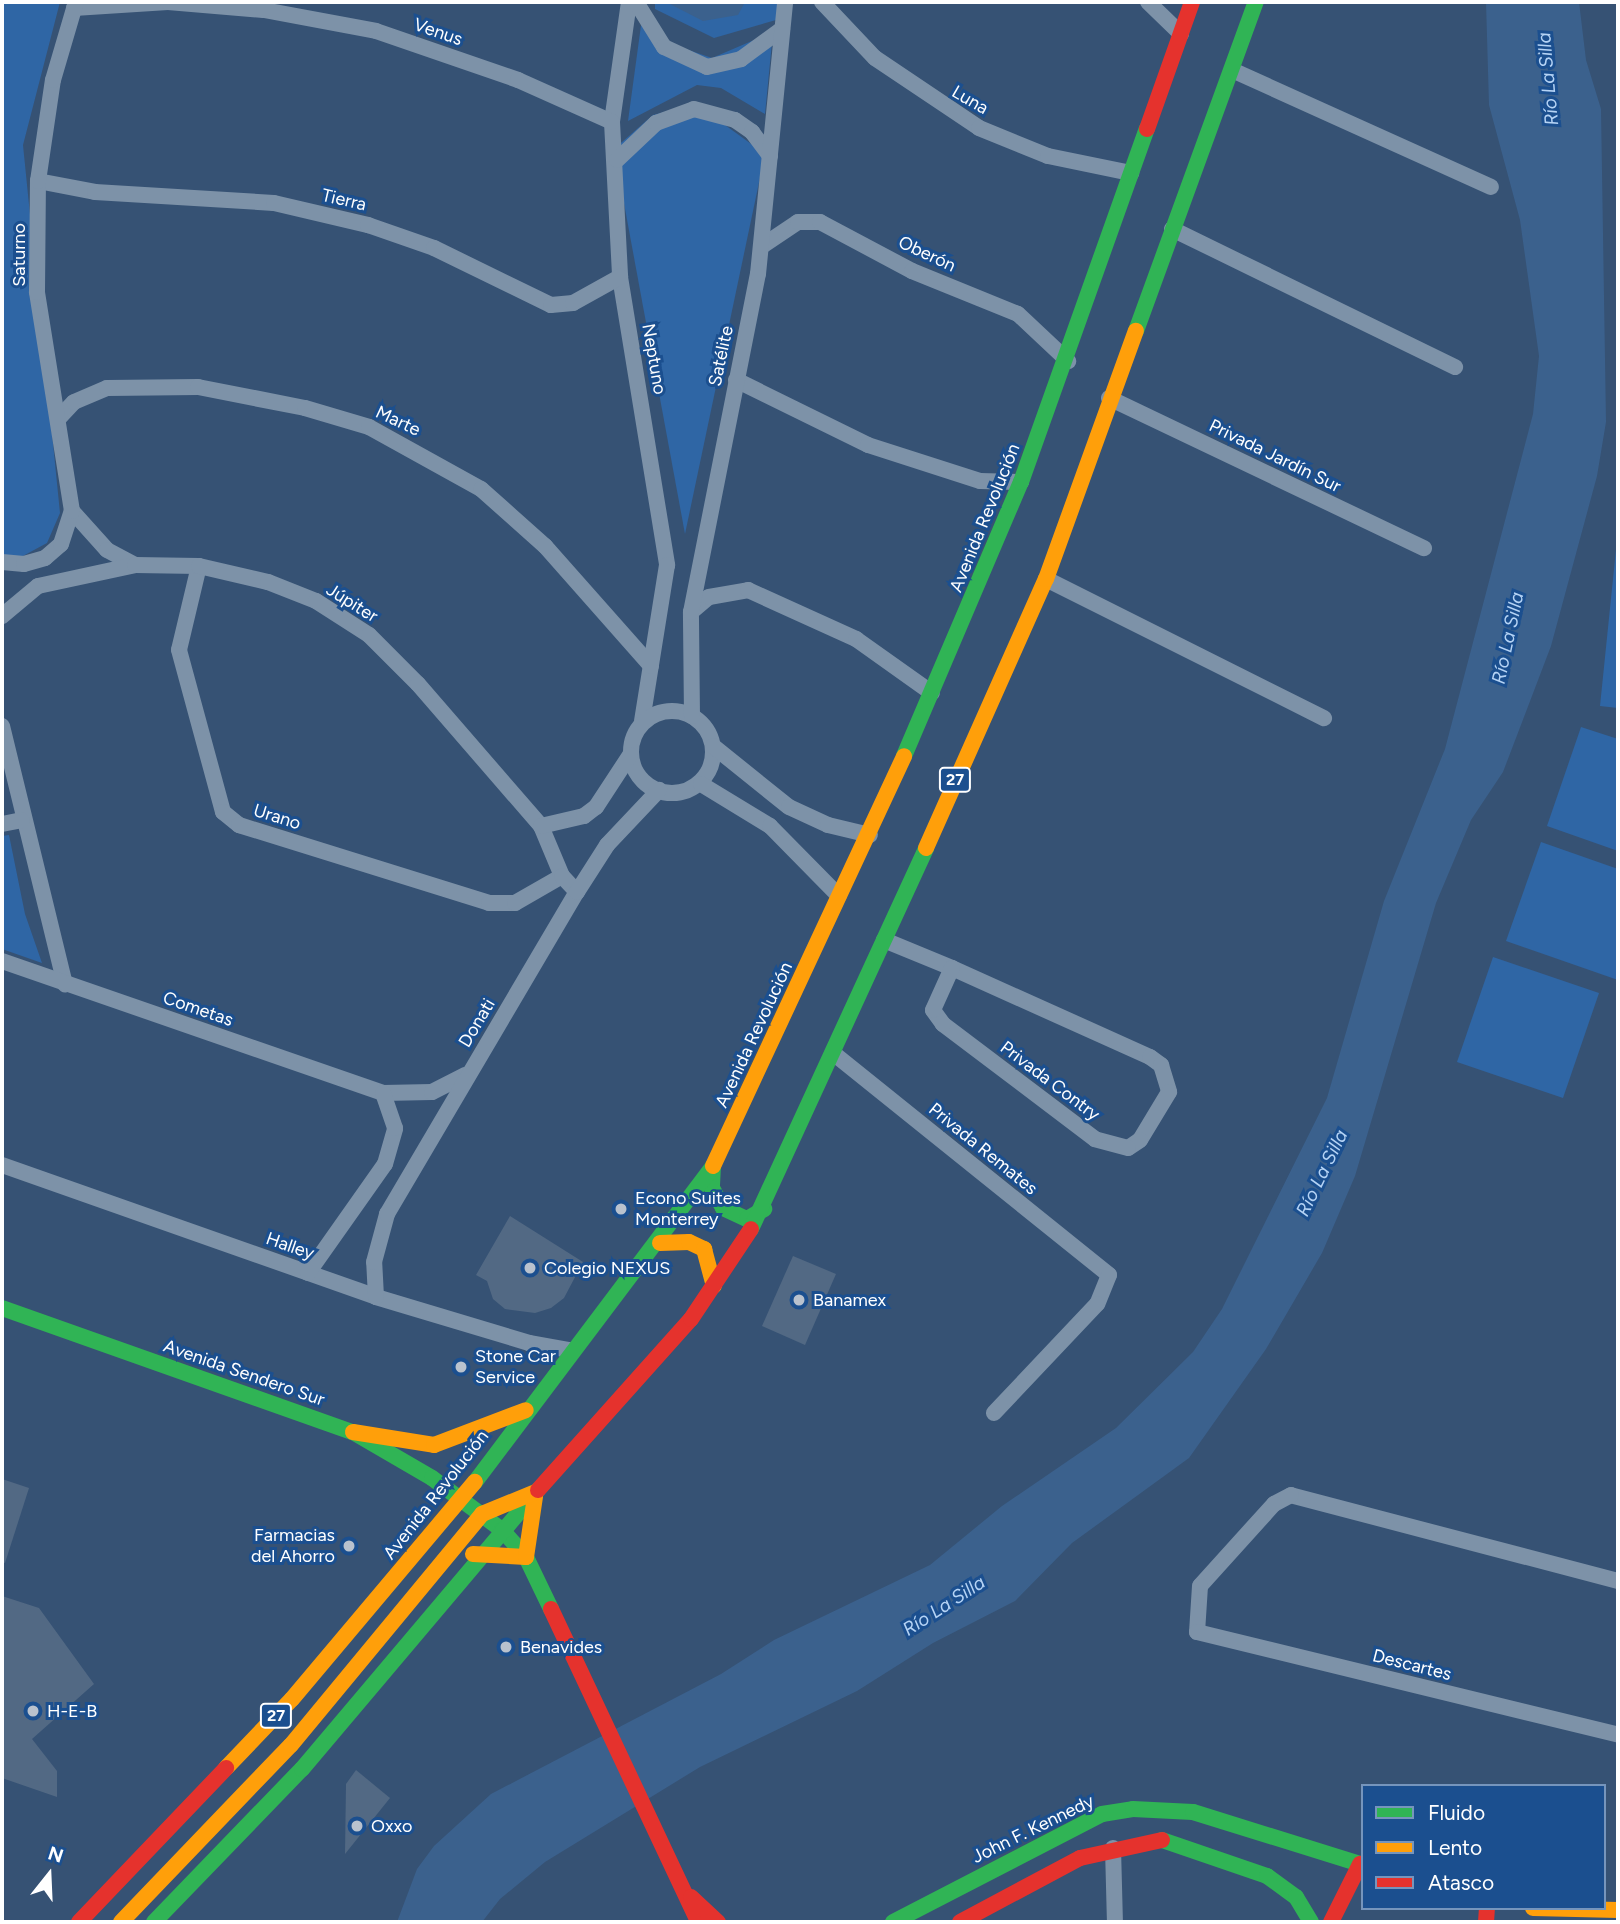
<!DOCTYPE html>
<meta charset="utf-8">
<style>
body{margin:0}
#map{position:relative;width:1620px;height:1924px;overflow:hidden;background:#365274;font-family:Figtree,sans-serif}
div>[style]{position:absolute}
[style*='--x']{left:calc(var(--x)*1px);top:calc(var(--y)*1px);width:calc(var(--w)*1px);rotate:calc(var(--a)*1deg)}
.green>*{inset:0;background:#2f66a5}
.water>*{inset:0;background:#3b618d}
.building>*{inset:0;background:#526984}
.street>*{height:16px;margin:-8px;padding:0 8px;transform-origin:8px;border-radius:8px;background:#7d92a8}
.street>.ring{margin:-8px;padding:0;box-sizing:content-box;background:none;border:16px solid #7d92a8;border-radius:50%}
.fast>*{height:16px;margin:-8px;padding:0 8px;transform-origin:8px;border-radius:8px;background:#30b455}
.slow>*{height:16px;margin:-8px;padding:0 8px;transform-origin:8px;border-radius:8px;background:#ff9f0a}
.jam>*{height:16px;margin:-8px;padding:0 8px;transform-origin:8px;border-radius:8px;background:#e5322d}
.dots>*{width:19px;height:19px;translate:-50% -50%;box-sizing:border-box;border:4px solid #1b4f8f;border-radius:50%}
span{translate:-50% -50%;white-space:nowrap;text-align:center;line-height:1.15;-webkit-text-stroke:6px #1b4f8f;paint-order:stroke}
.shield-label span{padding:2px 5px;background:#1b4f8f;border:2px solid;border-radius:5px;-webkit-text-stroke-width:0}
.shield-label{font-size:16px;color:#fff;font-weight:700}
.street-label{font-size:18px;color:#fff}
.poi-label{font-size:18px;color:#fff}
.left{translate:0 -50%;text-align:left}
.right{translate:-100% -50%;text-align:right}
.water-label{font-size:19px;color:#b5d3f5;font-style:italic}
.frame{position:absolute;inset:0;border:4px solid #fff;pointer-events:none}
.legend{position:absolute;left:1361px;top:1784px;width:245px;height:126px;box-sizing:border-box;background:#1b4f8f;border:2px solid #7695bc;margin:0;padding:9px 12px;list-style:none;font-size:21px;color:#fff}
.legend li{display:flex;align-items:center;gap:14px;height:35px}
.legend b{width:35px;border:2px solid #7695bc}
.north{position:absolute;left:14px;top:1840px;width:70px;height:70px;-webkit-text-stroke:5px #1b4f8f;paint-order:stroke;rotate:18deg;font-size:19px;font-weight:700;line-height:28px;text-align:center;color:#fff}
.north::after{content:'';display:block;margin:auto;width:24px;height:32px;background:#fff;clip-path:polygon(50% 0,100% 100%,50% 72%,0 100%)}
</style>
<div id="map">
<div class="green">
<div style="clip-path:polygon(2px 2px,60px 2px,23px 145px,60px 513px,47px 543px,21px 557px,2px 559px)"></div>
<div style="clip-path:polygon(655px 2px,783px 2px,783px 18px,714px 38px,655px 9px)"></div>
<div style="clip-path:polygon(642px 18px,665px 42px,712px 58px,773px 32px,765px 114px,721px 88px,697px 85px,628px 121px)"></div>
<div style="clip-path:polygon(696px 104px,765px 154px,685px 534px,614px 149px,653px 115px)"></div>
<div style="clip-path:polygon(1618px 530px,1618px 708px,1600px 706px)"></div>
<div style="clip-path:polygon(1581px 727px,1618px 739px,1618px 851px,1547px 826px)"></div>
<div style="clip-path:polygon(9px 835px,25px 914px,42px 963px,2px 949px,2px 836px)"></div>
<div style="clip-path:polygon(1541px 842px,1618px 869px,1618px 980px,1506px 941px)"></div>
<div style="clip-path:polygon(1493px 957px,1599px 993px,1563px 1098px,1457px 1062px)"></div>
</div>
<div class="water">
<div style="clip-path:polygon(666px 2px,745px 2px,738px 15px,703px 21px)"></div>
<div style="clip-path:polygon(1486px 2px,1579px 2px,1586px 60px,1601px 109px,1606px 422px,1597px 476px,1551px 646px,1503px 772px,1471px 820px,1436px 903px,1355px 1176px,1322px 1253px,1266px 1349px,1189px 1458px,1072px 1543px,1015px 1601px,933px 1643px,857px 1691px,700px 1767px,545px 1862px,500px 1899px,482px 1922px,397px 1922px,417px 1869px,434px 1846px,491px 1794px,721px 1674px,774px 1640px,930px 1565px,1002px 1506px,1116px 1428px,1193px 1352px,1222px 1309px,1327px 1098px,1384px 901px,1445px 749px,1533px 414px,1539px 356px,1520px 220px,1489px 105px)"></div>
</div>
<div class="building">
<div style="clip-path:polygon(510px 1216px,583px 1262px,564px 1298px,551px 1308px,535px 1313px,505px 1309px,493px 1299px,487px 1281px,476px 1275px)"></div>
<div style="clip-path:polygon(793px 1256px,836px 1274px,805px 1345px,762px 1326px)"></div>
<div style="clip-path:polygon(2px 1479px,29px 1488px,5px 1563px,2px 1562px)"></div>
<div style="clip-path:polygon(2px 1596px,39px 1608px,94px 1684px,32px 1739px,57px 1771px,57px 1797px,2px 1778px)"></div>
<div style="clip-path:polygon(356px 1770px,390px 1798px,345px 1854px,346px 1784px)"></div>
</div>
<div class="street">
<div style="--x:629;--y:2;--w:121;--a:98.1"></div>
<div style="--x:612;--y:122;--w:155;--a:87"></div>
<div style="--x:620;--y:277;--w:292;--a:80.7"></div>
<div style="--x:667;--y:565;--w:158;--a:99.1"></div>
<div style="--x:636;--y:2;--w:53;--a:58.1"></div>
<div style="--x:664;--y:47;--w:47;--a:24.9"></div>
<div style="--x:707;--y:67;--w:35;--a:-13"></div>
<div style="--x:741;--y:59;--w:51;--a:-36.2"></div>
<div style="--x:822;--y:2;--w:77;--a:46.6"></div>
<div style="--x:875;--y:58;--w:125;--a:33.9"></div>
<div style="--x:979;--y:128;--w:74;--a:22.1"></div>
<div style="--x:1048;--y:156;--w:85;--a:11.6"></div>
<div style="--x:1148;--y:2;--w:46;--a:44.1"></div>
<div style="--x:74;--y:8;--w:94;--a:-3.7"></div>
<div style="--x:168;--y:2;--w:96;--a:4.8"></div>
<div style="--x:264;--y:10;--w:114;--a:10.6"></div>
<div style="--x:376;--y:31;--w:150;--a:19"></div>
<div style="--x:518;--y:80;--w:103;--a:24.1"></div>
<div style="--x:1232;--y:70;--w:284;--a:24.3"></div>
<div style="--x:617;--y:160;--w:54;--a:-43.5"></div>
<div style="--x:656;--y:123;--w:40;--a:-20.2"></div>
<div style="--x:694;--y:109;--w:42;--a:15"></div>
<div style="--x:735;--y:120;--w:21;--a:35"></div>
<div style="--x:752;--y:132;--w:30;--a:53"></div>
<div style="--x:38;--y:181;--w:58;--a:10.9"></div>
<div style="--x:95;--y:192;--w:179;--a:3.5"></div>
<div style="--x:274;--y:203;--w:97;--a:13.2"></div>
<div style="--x:368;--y:225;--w:70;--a:19.2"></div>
<div style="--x:434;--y:248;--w:130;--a:26"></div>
<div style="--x:551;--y:305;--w:22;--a:-5"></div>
<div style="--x:573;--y:303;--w:54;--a:-29"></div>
<div style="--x:1172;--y:229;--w:315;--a:26"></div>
<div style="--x:762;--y:246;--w:43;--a:-33.7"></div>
<div style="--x:798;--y:222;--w:22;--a:0"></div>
<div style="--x:820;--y:222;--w:104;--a:28"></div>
<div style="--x:912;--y:271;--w:114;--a:22.1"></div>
<div style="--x:1018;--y:314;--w:69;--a:43.2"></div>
<div style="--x:736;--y:380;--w:147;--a:26.2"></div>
<div style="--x:868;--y:445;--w:118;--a:17.8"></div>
<div style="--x:980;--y:481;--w:41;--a:1.4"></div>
<div style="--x:1109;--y:398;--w:349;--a:25.5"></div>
<div style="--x:58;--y:419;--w:23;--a:-47"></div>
<div style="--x:74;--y:402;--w:36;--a:-23"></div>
<div style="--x:107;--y:388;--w:91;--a:-0.6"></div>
<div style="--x:198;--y:387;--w:109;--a:11.1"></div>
<div style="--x:305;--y:408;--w:67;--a:16.5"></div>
<div style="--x:369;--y:427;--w:128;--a:29"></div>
<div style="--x:481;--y:489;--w:86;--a:41.7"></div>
<div style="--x:545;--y:546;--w:160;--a:48.5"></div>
<div style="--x:72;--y:511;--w:52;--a:48.1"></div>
<div style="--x:107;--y:550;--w:32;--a:28"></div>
<div style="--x:2;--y:562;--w:22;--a:5"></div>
<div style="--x:24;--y:564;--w:22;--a:-16"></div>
<div style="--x:45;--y:558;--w:21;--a:-41"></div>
<div style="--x:61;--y:544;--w:35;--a:-72"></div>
<div style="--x:72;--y:511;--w:222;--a:-99.1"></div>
<div style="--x:37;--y:292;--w:111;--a:-89.5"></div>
<div style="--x:38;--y:181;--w:102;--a:-81.6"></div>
<div style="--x:53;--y:80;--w:81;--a:-73.6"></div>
<div style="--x:199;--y:566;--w:86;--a:103.4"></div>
<div style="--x:179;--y:650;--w:168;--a:74.8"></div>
<div style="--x:223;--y:812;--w:21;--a:39"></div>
<div style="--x:239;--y:825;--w:262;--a:17.3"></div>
<div style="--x:489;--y:903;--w:26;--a:0"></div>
<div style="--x:515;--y:903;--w:54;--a:-29.9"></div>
<div style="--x:1046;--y:579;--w:311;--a:26.6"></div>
<div style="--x:691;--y:612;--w:23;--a:-40"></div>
<div style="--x:709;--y:597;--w:40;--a:-10"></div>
<div style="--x:748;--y:590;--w:119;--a:24.4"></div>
<div style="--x:856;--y:639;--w:93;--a:35.4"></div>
<div style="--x:2;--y:616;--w:47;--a:-39.8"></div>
<div style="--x:38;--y:586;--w:99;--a:-12.2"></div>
<div style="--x:135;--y:565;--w:64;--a:0.9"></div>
<div style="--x:199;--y:566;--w:71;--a:13.1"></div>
<div style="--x:268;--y:582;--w:52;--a:21.6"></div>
<div style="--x:316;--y:601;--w:63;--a:32.7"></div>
<div style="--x:369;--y:635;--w:69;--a:45"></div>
<div style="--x:418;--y:684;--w:188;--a:49.1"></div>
<div style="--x:541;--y:826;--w:54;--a:67.2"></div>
<div style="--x:562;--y:876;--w:22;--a:47"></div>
<div class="ring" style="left:631px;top:711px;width:66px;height:66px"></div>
<div style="--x:692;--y:716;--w:104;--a:-90.6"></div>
<div style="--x:691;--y:612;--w:345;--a:-78.8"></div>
<div style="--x:758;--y:274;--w:273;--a:-84.3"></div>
<div style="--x:2;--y:726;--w:266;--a:76.3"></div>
<div style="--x:713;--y:746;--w:97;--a:38.8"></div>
<div style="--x:789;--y:807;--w:43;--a:24.8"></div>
<div style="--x:828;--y:825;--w:43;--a:13.4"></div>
<div style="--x:701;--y:784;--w:81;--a:31.3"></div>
<div style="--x:770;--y:826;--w:98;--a:45.4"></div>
<div style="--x:2;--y:824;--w:20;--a:-11"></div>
<div style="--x:541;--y:826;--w:44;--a:-13.1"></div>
<div style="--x:584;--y:816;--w:15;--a:-37"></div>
<div style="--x:596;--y:807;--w:62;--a:-56.8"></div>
<div style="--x:884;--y:940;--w:74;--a:22.4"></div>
<div style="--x:952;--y:968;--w:217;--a:24.2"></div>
<div style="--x:1150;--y:1057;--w:14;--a:36"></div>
<div style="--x:1161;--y:1065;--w:28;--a:73"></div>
<div style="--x:1169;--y:1092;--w:56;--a:121.1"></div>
<div style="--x:1140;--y:1140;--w:14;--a:146"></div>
<div style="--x:1128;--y:1148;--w:34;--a:-165"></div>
<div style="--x:1095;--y:1139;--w:191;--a:-142.9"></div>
<div style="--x:943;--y:1024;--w:17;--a:-126"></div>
<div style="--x:933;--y:1010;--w:46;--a:-65.7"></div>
<div style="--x:2;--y:961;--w:403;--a:19.1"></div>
<div style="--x:383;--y:1093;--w:49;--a:-1.2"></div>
<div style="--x:432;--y:1092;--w:38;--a:-27"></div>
<div style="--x:833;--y:1053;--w:354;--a:38.8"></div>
<div style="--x:1109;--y:1275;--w:31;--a:112"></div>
<div style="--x:1097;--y:1304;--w:150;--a:133.4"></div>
<div style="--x:2;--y:1165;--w:397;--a:19.4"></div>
<div style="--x:376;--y:1297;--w:160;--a:16.7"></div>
<div style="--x:529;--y:1343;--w:41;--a:9.9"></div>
<div style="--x:308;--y:1273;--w:133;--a:-54.8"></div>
<div style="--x:385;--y:1164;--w:37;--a:-74"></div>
<div style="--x:395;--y:1128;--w:37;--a:-109"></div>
<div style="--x:376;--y:1297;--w:35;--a:-93"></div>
<div style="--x:374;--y:1262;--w:50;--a:-74.8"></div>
<div style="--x:387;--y:1214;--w:374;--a:-59.5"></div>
<div style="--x:577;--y:892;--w:56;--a:-57.4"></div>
<div style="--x:607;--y:845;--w:76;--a:-46.6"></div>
<div style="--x:1618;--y:1581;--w:338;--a:-165.3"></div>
<div style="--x:1291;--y:1495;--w:19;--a:152"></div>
<div style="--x:1274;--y:1504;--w:110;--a:132.1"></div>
<div style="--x:1200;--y:1586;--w:46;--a:93.7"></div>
<div style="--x:1197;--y:1632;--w:433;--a:13.7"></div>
<div style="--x:1113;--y:1848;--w:74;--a:88.5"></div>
</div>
<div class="fast">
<div style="--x:1136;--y:331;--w:350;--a:-70"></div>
<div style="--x:904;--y:756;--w:298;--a:-66.9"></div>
<div style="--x:1021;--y:482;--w:375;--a:-70.4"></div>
<div style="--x:713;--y:1166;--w:22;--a:93"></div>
<div style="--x:712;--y:1188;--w:23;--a:61"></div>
<div style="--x:723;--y:1208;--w:26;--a:25"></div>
<div style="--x:747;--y:1219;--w:20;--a:-30"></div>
<div style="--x:751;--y:1229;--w:419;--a:-65.3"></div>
<div style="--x:2;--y:1308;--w:372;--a:19.5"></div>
<div style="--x:353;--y:1432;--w:91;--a:30.2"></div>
<div style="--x:432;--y:1478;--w:87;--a:36.6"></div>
<div style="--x:502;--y:1530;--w:36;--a:48"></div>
<div style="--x:526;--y:1557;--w:58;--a:64.3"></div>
<div style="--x:475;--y:1482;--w:396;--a:-53"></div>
<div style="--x:1162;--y:1840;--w:111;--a:18.9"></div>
<div style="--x:1267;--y:1876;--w:36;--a:36"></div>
<div style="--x:1296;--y:1897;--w:29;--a:59"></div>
<div style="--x:154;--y:1922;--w:213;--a:-46"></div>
<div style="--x:302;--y:1769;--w:365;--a:-49.8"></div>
<div style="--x:893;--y:1922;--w:235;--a:-27.3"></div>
<div style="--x:1102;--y:1814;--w:31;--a:-9"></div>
<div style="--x:1133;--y:1809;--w:60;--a:2.9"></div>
<div style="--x:1193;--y:1812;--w:178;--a:17.3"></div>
</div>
<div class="slow">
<div style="--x:926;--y:848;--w:295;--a:-66"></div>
<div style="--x:1046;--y:579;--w:264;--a:-70.1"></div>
<div style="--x:713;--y:1166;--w:452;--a:-65"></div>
<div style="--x:660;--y:1243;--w:29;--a:-2"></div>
<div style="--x:689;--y:1242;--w:17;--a:25"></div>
<div style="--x:704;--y:1249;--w:38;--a:75"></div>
<div style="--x:353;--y:1432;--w:82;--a:9.1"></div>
<div style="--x:434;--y:1445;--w:98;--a:-20.8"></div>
<div style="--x:473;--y:1554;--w:53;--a:3.2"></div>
<div style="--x:526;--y:1557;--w:61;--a:-81.5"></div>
<div style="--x:226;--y:1768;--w:95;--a:-46.3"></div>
<div style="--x:292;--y:1699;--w:284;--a:-49.9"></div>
<div style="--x:1533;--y:1908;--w:85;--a:1.3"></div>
<div style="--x:121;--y:1922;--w:245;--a:-46.2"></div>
<div style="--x:291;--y:1745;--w:300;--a:-50.4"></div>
<div style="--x:482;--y:1514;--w:55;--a:-22.4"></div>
</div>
<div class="jam">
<div style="--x:1147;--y:129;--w:135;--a:-70.5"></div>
<div style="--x:538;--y:1490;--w:229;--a:-48.2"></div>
<div style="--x:691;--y:1319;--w:108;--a:-56.3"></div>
<div style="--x:551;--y:1609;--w:346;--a:64.8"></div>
<div style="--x:691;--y:1897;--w:37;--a:43"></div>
<div style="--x:79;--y:1922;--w:213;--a:-46.3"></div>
<div style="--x:960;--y:1922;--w:136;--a:-28.1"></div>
<div style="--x:1080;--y:1858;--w:84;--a:-12.4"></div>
<div style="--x:1331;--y:1922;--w:65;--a:-63.4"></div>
<div style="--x:1486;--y:1922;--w:14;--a:-86"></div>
</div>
<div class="dots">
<div style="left:621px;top:1209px;background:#b9c2ce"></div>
<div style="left:530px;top:1268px;background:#b9c2ce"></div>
<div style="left:799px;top:1300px;background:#b9c2ce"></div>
<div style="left:461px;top:1367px;background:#b9c2ce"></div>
<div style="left:349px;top:1546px;background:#b9c2ce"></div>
<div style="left:506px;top:1647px;background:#b9c2ce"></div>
<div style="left:33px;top:1711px;background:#b9c2ce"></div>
<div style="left:357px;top:1826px;background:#b9c2ce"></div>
</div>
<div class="shield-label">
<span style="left:955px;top:780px">27</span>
<span style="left:276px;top:1716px">27</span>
</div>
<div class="street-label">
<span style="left:438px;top:32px;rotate:19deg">Venus</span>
<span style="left:970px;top:100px;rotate:30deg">Luna</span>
<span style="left:344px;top:200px;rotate:13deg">Tierra</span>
<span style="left:927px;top:254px;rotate:25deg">Oberón</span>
<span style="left:19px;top:255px;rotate:-90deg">Saturno</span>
<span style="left:721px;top:356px;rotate:-78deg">Satélite</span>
<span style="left:654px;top:359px;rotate:80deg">Neptuno</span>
<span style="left:398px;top:421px;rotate:25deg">Marte</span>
<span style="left:1275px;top:456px;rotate:26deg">Privada Jardín Sur</span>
<span style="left:985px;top:518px;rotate:-68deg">Avenida Revolución</span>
<span style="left:352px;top:603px;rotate:32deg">Júpiter</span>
<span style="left:277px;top:817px;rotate:17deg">Urano</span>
<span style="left:198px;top:1009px;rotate:19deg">Cometas</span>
<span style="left:477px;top:1023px;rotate:-59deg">Donati</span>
<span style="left:754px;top:1035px;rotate:-65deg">Avenida Revolución</span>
<span style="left:1050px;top:1081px;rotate:37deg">Privada Contry</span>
<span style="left:983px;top:1149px;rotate:39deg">Privada Remates</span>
<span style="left:290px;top:1246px;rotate:19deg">Halley</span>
<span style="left:244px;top:1373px;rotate:19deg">Avenida Sendero Sur</span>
<span style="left:436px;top:1495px;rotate:-52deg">Avenida Revolución</span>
<span style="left:1412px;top:1665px;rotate:14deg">Descartes</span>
<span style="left:1033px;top:1829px;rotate:-26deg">John F. Kennedy</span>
</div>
<div class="poi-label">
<span class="left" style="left:635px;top:1209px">Econo Suites<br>Monterrey</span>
<span class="left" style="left:544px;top:1268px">Colegio NEXUS</span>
<span class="left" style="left:813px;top:1300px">Banamex</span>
<span class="left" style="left:475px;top:1367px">Stone Car<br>Service</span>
<span class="right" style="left:335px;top:1546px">Farmacias<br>del Ahorro</span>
<span class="left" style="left:520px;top:1647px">Benavides</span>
<span class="left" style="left:47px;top:1711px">H-E-B</span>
<span class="left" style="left:371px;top:1826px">Oxxo</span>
</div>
<div class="water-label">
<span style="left:1548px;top:79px;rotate:-95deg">Río La Silla</span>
<span style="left:1508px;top:638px;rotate:-78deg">Río La Silla</span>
<span style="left:1322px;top:1173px;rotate:-64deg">Río La Silla</span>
<span style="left:944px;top:1606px;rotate:-33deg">Río La Silla</span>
</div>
<div class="frame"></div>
<ul class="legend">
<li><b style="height:9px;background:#30b455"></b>Fluido</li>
<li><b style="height:9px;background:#ff9f0a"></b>Lento</li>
<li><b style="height:9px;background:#e5322d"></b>Atasco</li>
</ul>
<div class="north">N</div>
</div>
